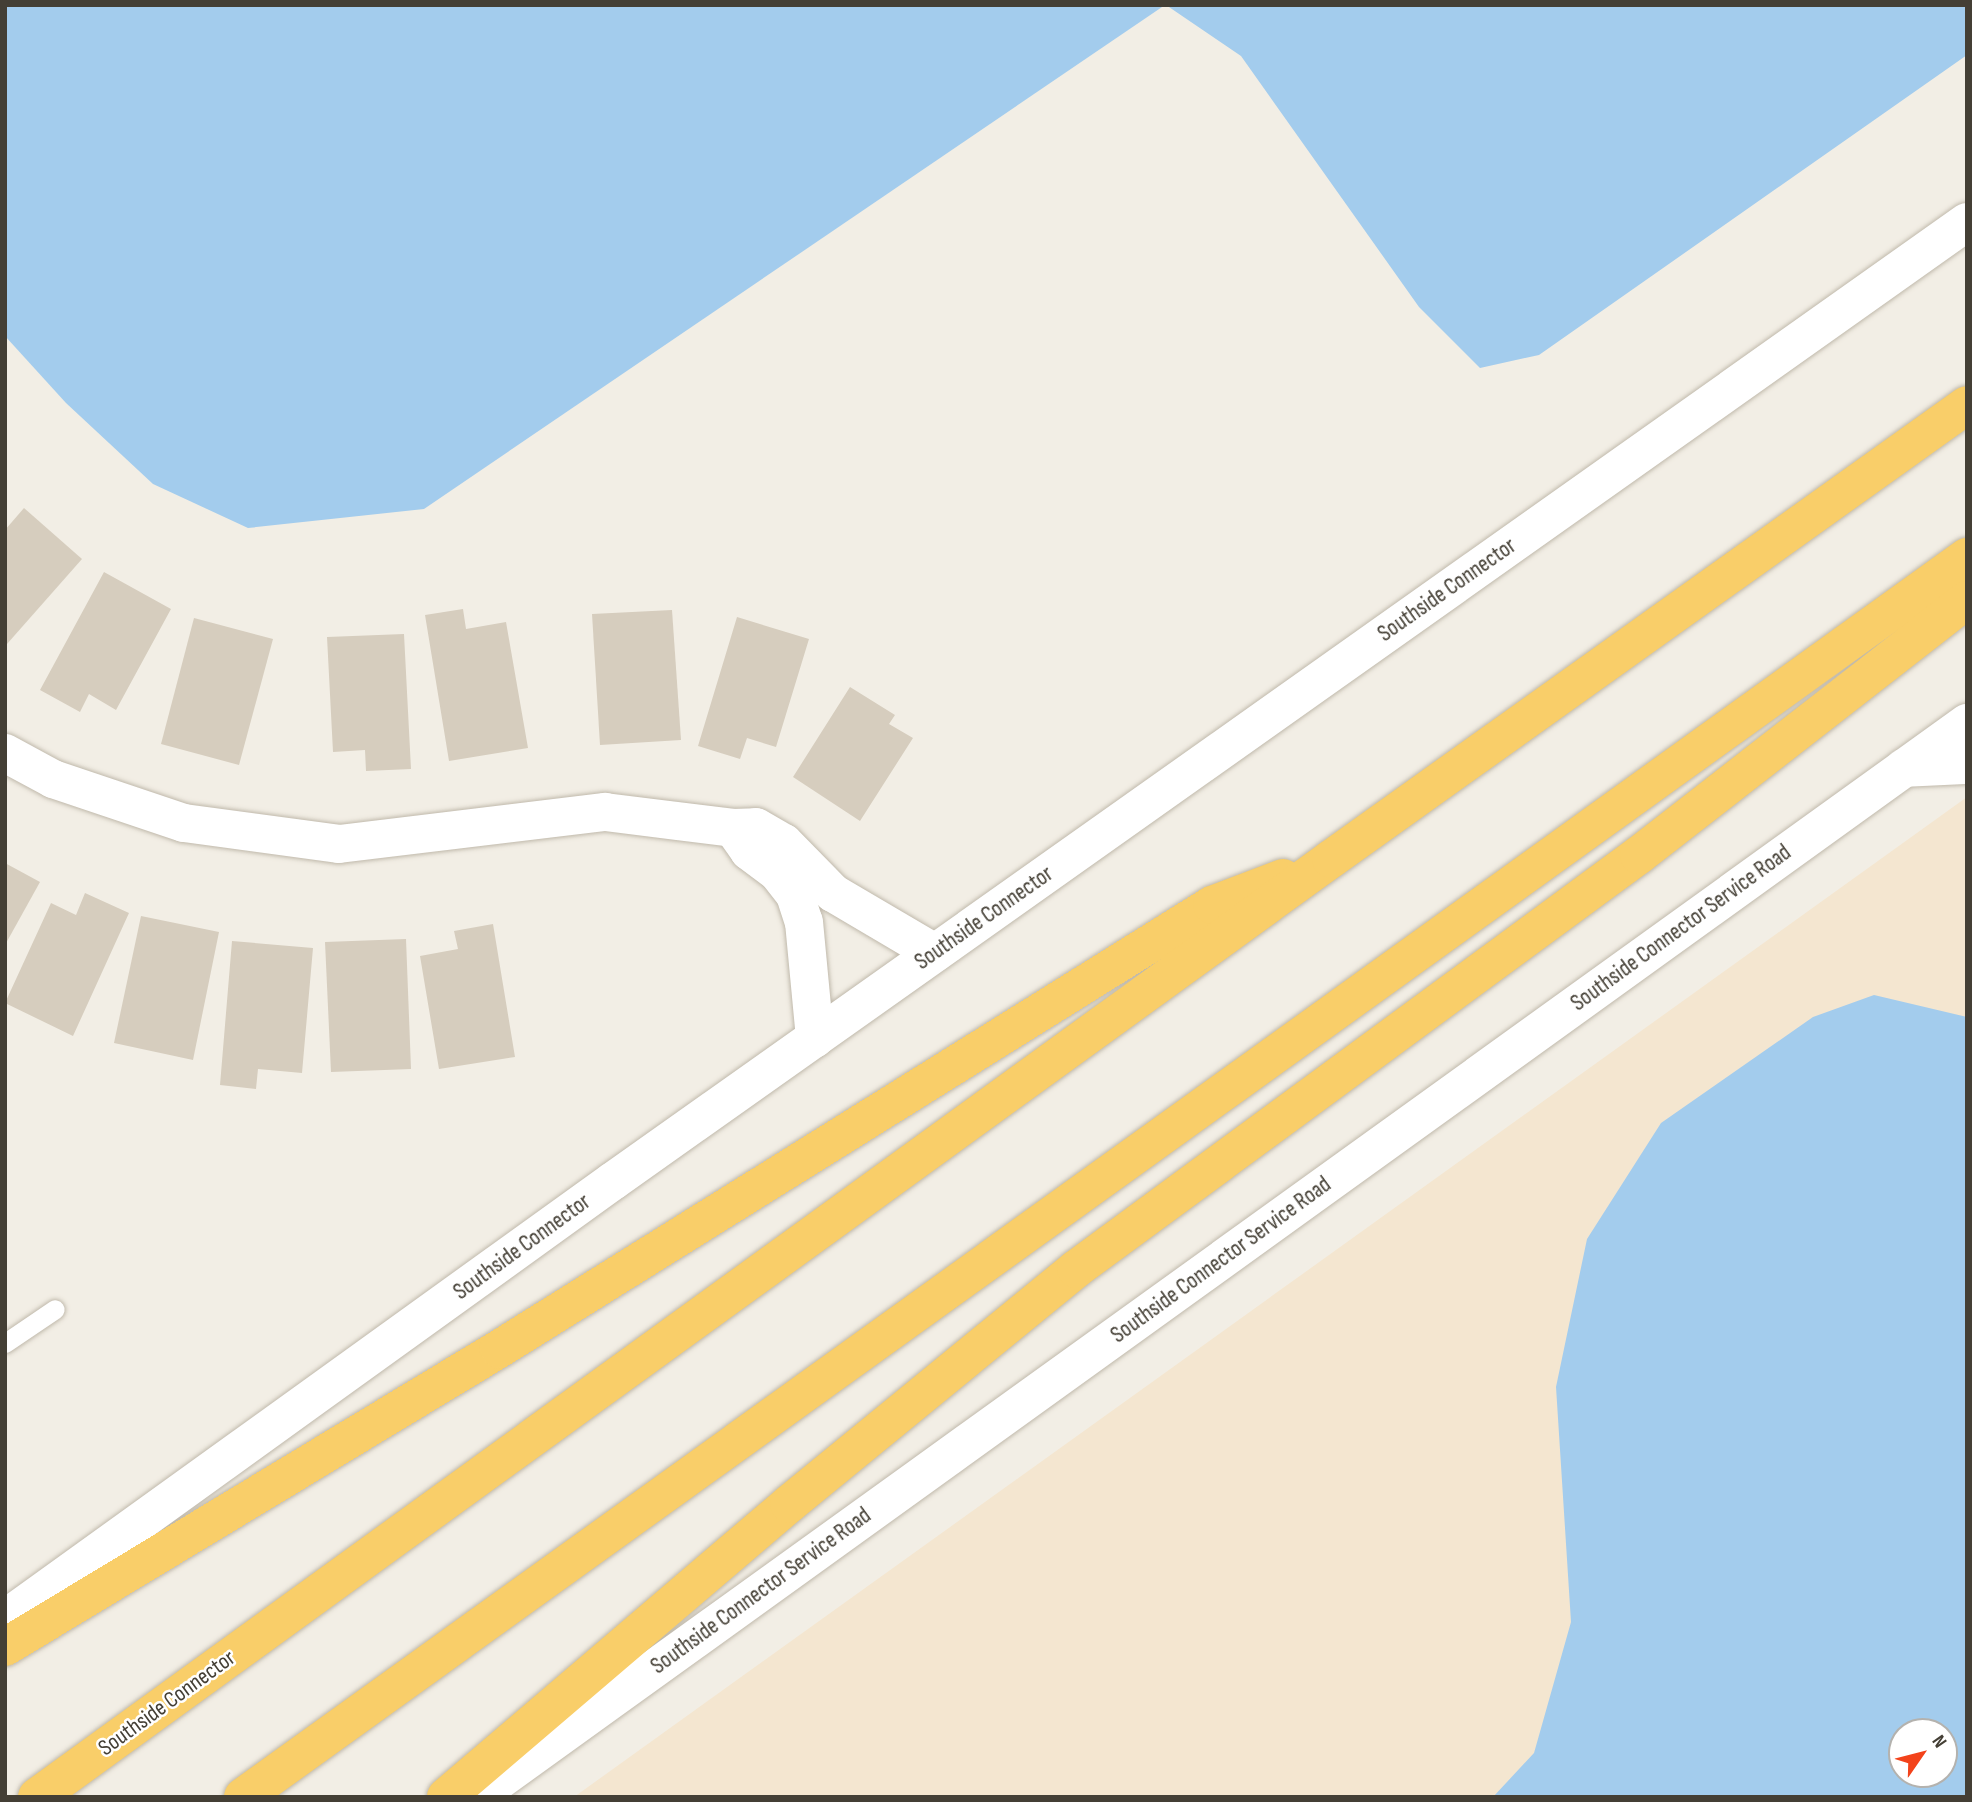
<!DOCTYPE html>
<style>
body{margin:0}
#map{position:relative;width:1972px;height:1802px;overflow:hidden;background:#f2eee5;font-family:"Sofia Sans Condensed",sans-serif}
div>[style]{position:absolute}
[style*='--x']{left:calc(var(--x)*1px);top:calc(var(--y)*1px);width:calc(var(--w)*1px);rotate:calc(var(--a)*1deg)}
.commercial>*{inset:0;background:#f4e6d0}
.water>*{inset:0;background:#a3cced}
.building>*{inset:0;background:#d6cdbe}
.roads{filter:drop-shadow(0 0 2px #c0b9ab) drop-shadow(0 0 2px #c0b9ab)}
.service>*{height:19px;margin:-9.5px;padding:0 9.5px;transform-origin:9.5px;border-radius:9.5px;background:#fff}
.minor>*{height:38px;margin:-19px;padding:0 19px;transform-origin:19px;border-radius:19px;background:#fff}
.tertiary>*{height:38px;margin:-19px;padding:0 19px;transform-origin:19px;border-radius:19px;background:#fff}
.motorway>*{height:38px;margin:-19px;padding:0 19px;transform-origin:19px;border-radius:19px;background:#f9ce69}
span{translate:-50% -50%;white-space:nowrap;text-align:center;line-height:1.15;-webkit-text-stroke:5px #fff;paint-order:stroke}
.street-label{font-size:23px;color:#443f35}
.frame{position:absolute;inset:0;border:7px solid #443f35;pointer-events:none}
.north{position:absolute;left:1888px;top:1718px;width:70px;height:70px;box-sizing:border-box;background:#fff;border:2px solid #b4b2ae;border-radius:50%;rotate:55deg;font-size:19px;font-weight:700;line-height:28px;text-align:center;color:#443f35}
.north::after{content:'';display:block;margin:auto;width:24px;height:32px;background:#f3431b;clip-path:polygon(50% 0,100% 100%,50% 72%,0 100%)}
</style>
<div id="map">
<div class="commercial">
<div style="clip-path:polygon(evenodd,1967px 797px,1967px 1797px,574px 1797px,1967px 797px,1902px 1732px,1944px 1732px,1944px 1774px,1902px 1774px,1902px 1732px)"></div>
</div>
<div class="water">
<div style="clip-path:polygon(5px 5px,1165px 5px,424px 509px,248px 528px,153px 484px,66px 403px,5px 336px)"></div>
<div style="clip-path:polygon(1166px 5px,1967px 5px,1967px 55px,1539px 355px,1480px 368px,1419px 307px,1241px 56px)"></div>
<div style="clip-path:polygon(evenodd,1874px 995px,1967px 1017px,1967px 1797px,1493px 1797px,1534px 1753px,1571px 1622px,1556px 1387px,1587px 1239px,1661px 1123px,1813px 1017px,1874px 995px,1902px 1732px,1944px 1732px,1944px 1774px,1902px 1774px,1902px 1732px)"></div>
</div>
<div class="building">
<div style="clip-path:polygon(24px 508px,82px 559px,7px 644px,5px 530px)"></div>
<div style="clip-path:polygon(104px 572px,171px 609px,116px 710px,89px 694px,80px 712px,40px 690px)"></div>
<div style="clip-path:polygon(463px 609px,466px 629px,506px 622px,528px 748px,449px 761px,425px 615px)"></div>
<div style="clip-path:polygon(672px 610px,681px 740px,600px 745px,592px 614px)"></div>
<div style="clip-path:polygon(737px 617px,809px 639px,776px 747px,747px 738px,740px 759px,698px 746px)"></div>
<div style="clip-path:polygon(194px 618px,273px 639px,239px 765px,161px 744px)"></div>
<div style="clip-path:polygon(404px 634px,411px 769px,366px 771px,365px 750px,333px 752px,327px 637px)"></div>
<div style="clip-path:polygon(850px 687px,895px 715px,889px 724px,913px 738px,860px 821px,793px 777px)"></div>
<div style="clip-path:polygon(5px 863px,40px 882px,5px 945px)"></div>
<div style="clip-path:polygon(85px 893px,129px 913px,73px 1036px,5px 1003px,51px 903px,76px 915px)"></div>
<div style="clip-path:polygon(141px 916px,219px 932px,193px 1060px,114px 1043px)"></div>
<div style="clip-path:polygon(493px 924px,515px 1057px,439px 1069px,420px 956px,458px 949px,454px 931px)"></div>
<div style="clip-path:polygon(406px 939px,411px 1069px,331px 1072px,325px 942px)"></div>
<div style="clip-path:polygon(232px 941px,313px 948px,302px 1073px,258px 1069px,256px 1089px,220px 1085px)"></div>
</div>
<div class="roads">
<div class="service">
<div style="--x:5;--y:1343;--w:60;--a:-34.2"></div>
</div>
<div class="minor">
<div style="--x:5;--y:753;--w:55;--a:28.4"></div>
<div style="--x:53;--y:779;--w:138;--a:18.6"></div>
<div style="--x:184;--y:823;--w:156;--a:7.7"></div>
<div style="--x:339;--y:844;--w:268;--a:-6.9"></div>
<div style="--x:605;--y:812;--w:129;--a:7.1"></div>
<div style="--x:733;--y:828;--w:23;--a:-2"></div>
<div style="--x:756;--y:827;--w:32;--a:30"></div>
<div style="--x:784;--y:843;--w:70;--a:45.6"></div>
<div style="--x:833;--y:893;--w:118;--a:30.5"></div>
<div style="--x:1904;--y:768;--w:63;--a:-2.7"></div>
<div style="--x:733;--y:828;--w:28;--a:55"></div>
<div style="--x:749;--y:851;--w:36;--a:37"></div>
<div style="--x:778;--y:873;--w:28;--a:52"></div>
<div style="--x:795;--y:895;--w:28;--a:72"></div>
<div style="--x:804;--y:922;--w:117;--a:84.6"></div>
</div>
<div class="tertiary">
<div style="--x:5;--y:1619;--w:749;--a:-35.77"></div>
<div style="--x:613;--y:1181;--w:1659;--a:-35.31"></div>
<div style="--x:476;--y:1797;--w:1838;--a:-35.77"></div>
</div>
<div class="motorway">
<div style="--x:5;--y:1647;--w:577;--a:-31.1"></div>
<div style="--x:499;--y:1349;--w:840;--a:-31.91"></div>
<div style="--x:1212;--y:905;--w:76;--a:-20.8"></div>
<div style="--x:37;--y:1797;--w:1598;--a:-35.94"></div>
<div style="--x:1331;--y:859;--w:781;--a:-35.52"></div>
<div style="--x:243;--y:1797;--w:2124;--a:-35.73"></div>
<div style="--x:446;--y:1797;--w:451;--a:-40.5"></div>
<div style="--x:789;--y:1504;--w:371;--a:-39.3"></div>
<div style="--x:1076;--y:1269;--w:699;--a:-36.33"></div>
<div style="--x:1639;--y:855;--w:415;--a:-37.9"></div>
</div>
</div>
<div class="street-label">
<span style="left:1447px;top:590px;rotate:-35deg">Southside Connector</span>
<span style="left:984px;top:918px;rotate:-35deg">Southside Connector</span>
<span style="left:1681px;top:928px;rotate:-36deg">Southside Connector Service Road</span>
<span style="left:522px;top:1247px;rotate:-36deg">Southside Connector</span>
<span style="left:1221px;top:1260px;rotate:-36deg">Southside Connector Service Road</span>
<span style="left:761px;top:1591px;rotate:-36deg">Southside Connector Service Road</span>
<span style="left:167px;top:1703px;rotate:-36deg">Southside Connector</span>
</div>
<div class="frame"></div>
<div class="north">N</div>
</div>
